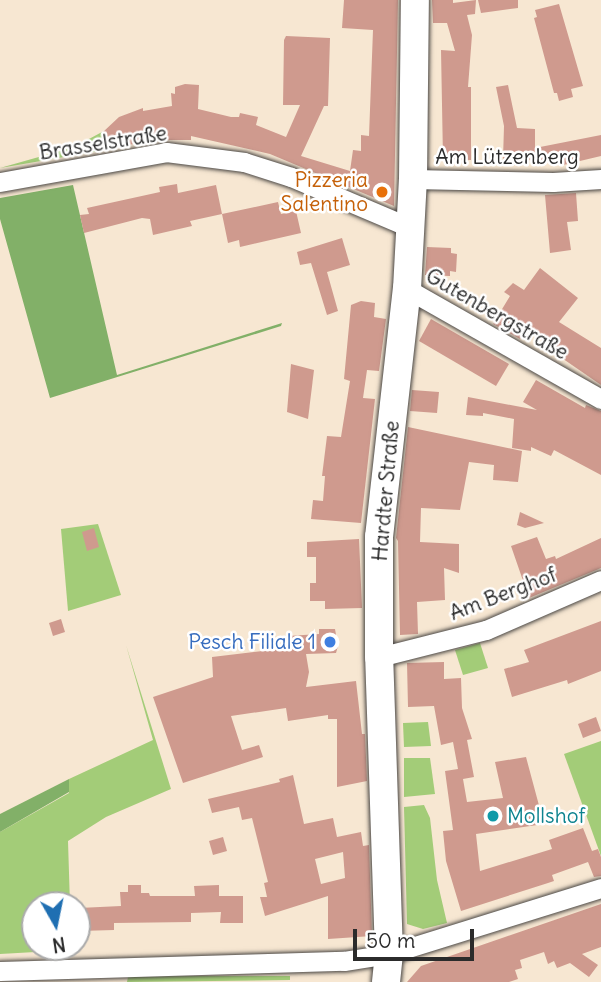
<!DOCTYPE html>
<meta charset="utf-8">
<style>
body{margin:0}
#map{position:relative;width:601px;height:982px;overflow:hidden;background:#f7e7d2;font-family:Delius,sans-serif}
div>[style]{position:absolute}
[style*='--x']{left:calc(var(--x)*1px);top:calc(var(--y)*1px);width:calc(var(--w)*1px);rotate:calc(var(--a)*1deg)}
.green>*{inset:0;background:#a3cc78}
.forest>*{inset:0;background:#82b068}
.building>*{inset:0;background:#cf9a8e}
.roads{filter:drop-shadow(0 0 2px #4a4744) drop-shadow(0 0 2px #4a4744)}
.street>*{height:19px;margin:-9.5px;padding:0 9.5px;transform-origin:9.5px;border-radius:9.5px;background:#fff}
.secondary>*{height:28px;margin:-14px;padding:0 14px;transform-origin:14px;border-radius:14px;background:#fff}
.dots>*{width:19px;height:19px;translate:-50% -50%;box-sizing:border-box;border:4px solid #fff;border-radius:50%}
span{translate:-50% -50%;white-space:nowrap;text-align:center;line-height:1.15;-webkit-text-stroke:5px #fff;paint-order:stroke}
.street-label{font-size:21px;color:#2b2b2b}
.food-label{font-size:21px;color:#c56008}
.right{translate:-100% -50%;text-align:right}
.shop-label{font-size:21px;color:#366cbe}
.culture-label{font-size:21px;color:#0d838f}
.left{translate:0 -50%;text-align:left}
.north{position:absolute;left:21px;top:891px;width:70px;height:70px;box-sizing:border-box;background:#fff;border:2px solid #aaa;border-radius:50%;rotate:171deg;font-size:19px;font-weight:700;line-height:28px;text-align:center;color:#2b2b2b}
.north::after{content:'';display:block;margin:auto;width:24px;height:32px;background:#1f6fb2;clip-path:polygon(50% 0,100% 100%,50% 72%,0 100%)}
.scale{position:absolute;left:353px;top:929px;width:121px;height:32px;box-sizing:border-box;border:4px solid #2b2b2b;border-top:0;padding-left:9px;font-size:21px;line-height:24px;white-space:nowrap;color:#2b2b2b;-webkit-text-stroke:5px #fff;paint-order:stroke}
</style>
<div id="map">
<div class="green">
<div style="clip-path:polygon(102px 132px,105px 150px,0 168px,74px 147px)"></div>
<div style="clip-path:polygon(98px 524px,121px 595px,68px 611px,61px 529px)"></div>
<div style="clip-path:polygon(480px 643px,488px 668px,463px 675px,455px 650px)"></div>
<div style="clip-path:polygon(126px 645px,171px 789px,106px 817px,68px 841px,70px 905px,35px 905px,35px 947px,71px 947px,71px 950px,0 954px,0 832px,69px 793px,69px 779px,153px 740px)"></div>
<div style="clip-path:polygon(428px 722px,431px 746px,404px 747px,403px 723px)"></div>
<div style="clip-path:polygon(601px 741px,601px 856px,564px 754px)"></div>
<div style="clip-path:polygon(404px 758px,430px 758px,435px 794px,404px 797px)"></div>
<div style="clip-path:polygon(424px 805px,430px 818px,437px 880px,447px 923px,423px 929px,407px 924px,404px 807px)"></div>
<div style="clip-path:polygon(192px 976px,290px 976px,290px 980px,127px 982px,128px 977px)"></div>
</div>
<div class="forest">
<div style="clip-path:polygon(73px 185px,117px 375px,282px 323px,281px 326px,50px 398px,0 219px,0 198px)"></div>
<div style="clip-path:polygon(69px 779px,69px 792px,0 832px,0 814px)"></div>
</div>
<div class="building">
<div style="clip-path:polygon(344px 0,398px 0,394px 206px,270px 154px,191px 136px,191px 140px,164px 140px,105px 148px,103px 132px,119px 117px,143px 108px,143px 111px,172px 106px,171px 93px,175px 94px,175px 87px,185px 84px,199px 85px,198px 109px,231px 117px,239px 117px,240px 113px,258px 117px,256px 125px,286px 137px,300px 105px,283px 105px,284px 40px,286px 36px,330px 38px,328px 106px,324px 106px,301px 156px,350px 171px,353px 150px,361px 151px,361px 135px,369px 136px,373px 30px,342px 28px)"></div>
<div style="clip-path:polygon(432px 0,453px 0,453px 3px,476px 0,475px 14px,467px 15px,472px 35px,468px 87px,471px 87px,471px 160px,443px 159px,441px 50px,455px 51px,447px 23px,433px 23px)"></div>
<div style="clip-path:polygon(478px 0,518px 0,518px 8px,481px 13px)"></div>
<div style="clip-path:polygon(559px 4px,583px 86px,571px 89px,573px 97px,559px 101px,557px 93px,554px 93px,534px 18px,537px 17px,535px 10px)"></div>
<div style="clip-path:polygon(508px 85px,517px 128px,535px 129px,535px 148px,601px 135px,601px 156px,563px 165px,561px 158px,548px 161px,503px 159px,504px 126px,496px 87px)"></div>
<div style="clip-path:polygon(177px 184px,178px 193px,216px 185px,222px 214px,190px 221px,192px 226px,153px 235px,150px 219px,142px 218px,84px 233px,80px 215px,89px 214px,87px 208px,160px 192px,159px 187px)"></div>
<div style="clip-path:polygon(576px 193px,578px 221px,567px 222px,571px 250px,550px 253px,545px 195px)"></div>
<div style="clip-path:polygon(278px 202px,281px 214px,296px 211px,301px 233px,240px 247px,239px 240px,228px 243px,222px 214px)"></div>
<div style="clip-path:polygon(342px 238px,350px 265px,327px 272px,338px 311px,327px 315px,311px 263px,300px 265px,297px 252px)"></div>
<div style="clip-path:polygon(427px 247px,451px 248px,451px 253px,457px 254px,456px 272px,450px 271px,450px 276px,425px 275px)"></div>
<div style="clip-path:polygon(540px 268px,578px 298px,559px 322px,601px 348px,601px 385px,556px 354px,559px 349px,528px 325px,520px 339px,493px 324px,510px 296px,504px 292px,513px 283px,524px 290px)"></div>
<div style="clip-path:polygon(361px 301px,375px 303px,374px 317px,386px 319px,379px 371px,367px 370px,363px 398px,375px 399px,361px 523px,311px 519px,313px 500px,323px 501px,325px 476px,322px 476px,327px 436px,341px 437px,350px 381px,344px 379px,351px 305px)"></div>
<div style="clip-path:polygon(431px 319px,509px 364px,496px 386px,419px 341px)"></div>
<div style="clip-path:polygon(291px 364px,314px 370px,308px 419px,287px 412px)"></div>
<div style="clip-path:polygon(536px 380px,585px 408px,586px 405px,601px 411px,601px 475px,554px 450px,551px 456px,531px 447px,531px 451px,512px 448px,514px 419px,483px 413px,483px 416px,466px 415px,468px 397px,537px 410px,523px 402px)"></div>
<div style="clip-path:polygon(412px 390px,439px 392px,437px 413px,410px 411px)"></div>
<div style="clip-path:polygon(408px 427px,522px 451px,518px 482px,493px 480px,494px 465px,469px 462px,460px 510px,421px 508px,420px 542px,459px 544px,459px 573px,444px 568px,445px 600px,417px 602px,418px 634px,400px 635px,398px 541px,396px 538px)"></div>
<div style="clip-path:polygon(520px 512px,544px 523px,525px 528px,517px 525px)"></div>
<div style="clip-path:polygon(94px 528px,99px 547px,87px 551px,82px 532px)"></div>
<div style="clip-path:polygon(537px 537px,546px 559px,555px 556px,556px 559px,601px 538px,601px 568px,529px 598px,511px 546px)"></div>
<div style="clip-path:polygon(359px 539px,362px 608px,325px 609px,325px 601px,310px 601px,310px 583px,316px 583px,316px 557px,307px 557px,307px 542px)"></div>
<div style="clip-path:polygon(61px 619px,65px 632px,53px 636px,49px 623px)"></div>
<div style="clip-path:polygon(601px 621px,601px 671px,568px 684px,567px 680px,512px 697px,504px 669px,529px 662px,524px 650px)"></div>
<div style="clip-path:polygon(319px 629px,335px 629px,338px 646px,336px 653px,306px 654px,309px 672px,306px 687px,356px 681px,362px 734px,365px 734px,367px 781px,337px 787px,337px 719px,328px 719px,328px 715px,288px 721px,286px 708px,231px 716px,242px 750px,259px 745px,263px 757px,183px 783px,153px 697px,213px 677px,212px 657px,289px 648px,288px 636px,319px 634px)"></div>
<div style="clip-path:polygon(444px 662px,444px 679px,461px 678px,462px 708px,472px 739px,467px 740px,474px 777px,463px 779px,467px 802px,503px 798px,495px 762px,526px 757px,544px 824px,476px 834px,480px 871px,552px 849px,549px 840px,583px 828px,592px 851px,598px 849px,601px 857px,601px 876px,594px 877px,588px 862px,552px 875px,554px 881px,548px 883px,461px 911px,446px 861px,443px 831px,453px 830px,445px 771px,458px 769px,453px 742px,441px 745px,434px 706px,408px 707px,407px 663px)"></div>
<div style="clip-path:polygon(596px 717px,601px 731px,583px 738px,578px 724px)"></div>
<div style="clip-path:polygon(evenodd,293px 775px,304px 824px,333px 818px,337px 837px,361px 832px,363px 846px,369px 845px,372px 936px,328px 939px,328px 896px,265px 916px,260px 897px,267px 897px,264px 883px,268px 882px,252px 818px,242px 820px,239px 807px,212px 813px,208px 799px,280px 782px,279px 779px,293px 775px,343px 852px,345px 878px,321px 884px,315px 859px,343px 852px)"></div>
<div style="clip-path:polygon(223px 837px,227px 851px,213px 855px,209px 841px)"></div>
<div style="clip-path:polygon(128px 885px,141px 885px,141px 893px,149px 893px,150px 896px,195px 896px,194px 886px,219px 885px,219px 896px,243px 896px,243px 923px,220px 923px,221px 912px,191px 913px,191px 922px,114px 923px,114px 930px,80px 931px,79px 908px,121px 906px,120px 892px,128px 892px)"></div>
<div style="clip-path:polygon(601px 904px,601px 947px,582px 954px,598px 965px,589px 977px,570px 963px,557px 968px,554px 961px,548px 964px,544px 952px,520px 960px,522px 968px,515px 970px,518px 979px,509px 982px,407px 982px,421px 966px)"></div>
</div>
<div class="roads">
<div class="street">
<div style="--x:413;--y:179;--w:140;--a:1.2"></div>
<div style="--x:553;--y:182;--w:48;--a:-3.6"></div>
<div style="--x:0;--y:182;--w:169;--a:-10.2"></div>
<div style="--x:166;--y:152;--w:79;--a:7.3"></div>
<div style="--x:244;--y:162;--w:49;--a:17.7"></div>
<div style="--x:291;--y:177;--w:130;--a:23"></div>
<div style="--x:407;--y:289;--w:223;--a:29.6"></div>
<div style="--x:379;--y:657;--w:110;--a:-14.2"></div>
<div style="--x:486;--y:630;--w:125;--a:-23.5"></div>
<div style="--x:0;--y:971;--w:344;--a:-1.7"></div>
<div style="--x:344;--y:961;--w:46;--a:-8.8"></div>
<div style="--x:389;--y:954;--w:222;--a:-17.3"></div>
</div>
<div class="secondary">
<div style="--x:386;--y:982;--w:28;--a:-84"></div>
<div style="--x:389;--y:954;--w:297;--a:-91.9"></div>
<div style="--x:379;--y:657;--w:120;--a:-90"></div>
<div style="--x:379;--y:537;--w:250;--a:-83.6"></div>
<div style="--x:407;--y:289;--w:110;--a:-86.9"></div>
<div style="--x:413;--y:179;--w:179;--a:-89.4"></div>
</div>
</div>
<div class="dots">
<div style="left:382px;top:192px;background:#e8710a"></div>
<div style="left:330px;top:642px;background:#3f7fe0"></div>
<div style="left:493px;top:816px;background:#0f9aa8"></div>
</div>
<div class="street-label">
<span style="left:103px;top:143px;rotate:-9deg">Brasselstraße</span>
<span style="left:507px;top:157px">Am Lützenberg</span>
<span style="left:497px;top:314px;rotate:30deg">Gutenbergstraße</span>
<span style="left:386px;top:491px;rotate:-85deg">Hardter Straße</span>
<span style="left:503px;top:594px;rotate:-21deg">Am Berghof</span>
</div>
<div class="food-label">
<span class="right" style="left:368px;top:192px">Pizzeria<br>Salentino</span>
</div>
<div class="shop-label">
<span class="right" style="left:316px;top:642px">Pesch Filiale 1</span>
</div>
<div class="culture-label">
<span class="left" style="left:507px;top:816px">Mollshof</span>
</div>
<div class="north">N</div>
<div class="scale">50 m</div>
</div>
